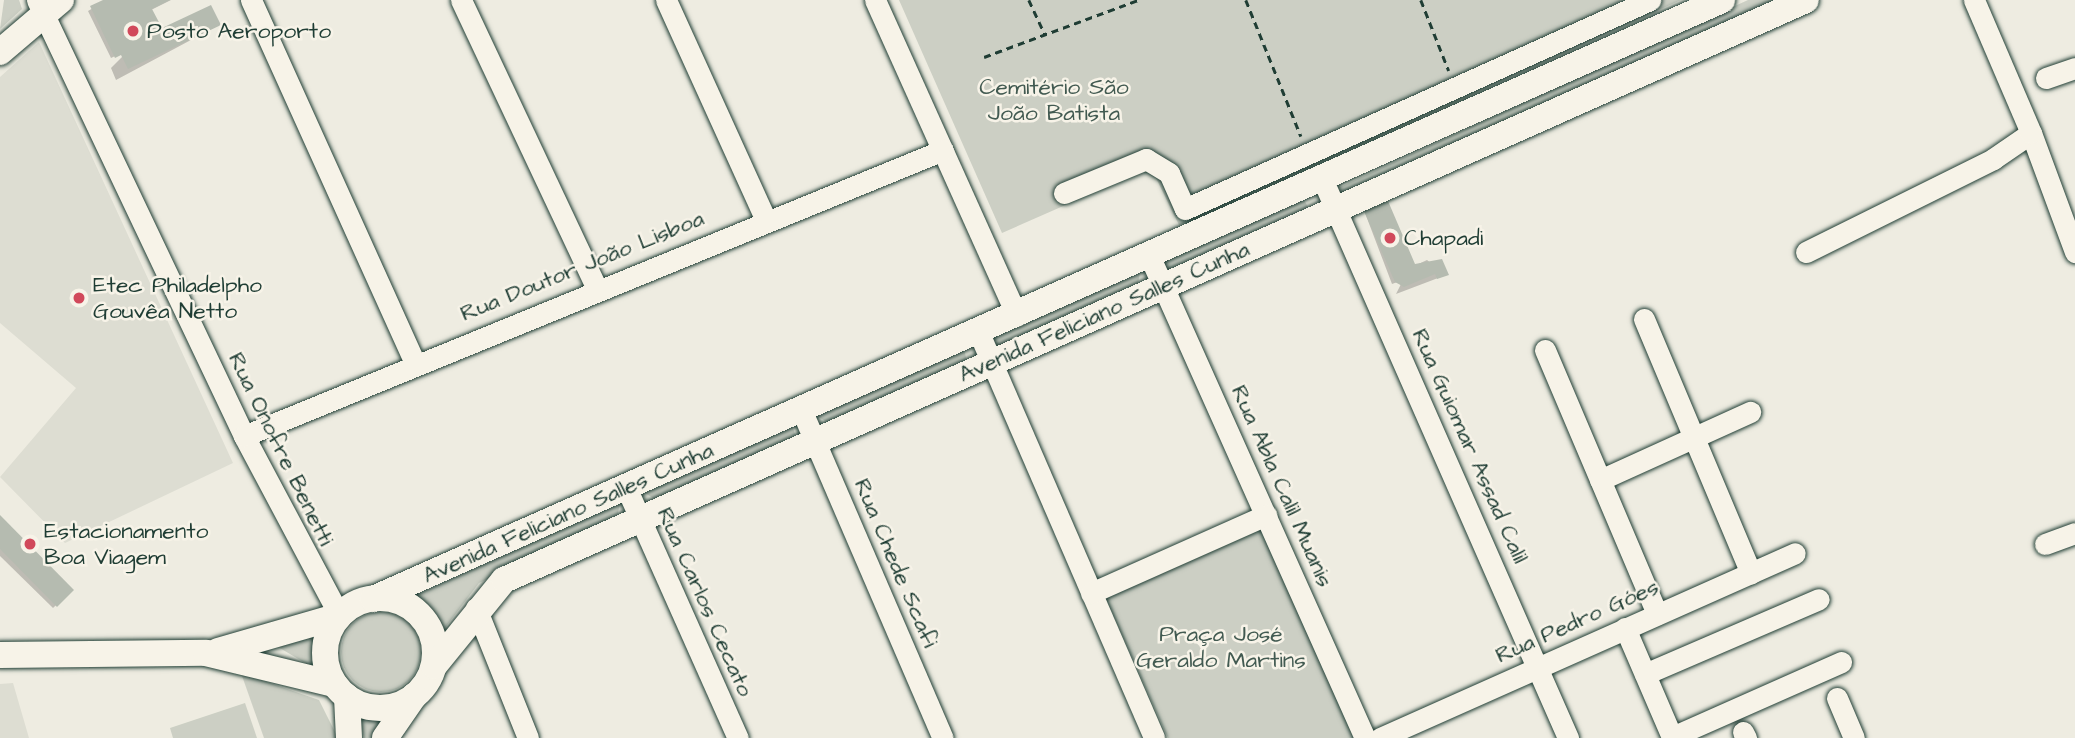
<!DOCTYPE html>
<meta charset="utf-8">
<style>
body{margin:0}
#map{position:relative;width:2075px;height:738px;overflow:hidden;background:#eeece1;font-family:"Architects Daughter",sans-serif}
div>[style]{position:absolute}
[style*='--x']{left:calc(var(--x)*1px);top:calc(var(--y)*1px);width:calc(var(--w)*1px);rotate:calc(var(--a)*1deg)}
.built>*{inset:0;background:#ddddd2}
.green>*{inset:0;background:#cccfc4}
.round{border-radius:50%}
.shadow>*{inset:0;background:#0003}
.building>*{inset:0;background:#b5bbb0}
.path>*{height:2.5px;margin-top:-1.25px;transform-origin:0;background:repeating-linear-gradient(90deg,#1f3d34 0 7px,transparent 0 12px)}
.roads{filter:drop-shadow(0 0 2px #1f3d34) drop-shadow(0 0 2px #1f3d34)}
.minor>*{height:21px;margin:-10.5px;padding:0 10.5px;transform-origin:10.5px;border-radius:10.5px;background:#f7f3e8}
.major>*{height:26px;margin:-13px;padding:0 13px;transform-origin:13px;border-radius:13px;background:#f7f3e8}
.major>.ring{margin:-13px;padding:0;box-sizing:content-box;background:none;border:26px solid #f7f3e8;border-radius:50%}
.dots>*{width:19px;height:19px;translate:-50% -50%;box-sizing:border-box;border:4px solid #f7f3e8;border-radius:50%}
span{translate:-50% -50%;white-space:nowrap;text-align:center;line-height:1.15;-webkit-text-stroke:5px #f7f3e8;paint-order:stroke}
.poi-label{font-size:23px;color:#1f3d34}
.left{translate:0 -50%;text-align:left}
.park-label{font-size:23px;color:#425a51}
.street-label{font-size:23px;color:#1f3d34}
</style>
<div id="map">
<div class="built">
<div style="clip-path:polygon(39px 42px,233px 463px,65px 543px,0 477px,76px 388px,0 323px,0 77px)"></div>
<div style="clip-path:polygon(13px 683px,29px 738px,0 738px,0 684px)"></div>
</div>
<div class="green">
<div style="clip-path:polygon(4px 0,19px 0,22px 9px,0 29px)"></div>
<div style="clip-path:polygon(899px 0,1681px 0,1179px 225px,1156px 178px,1143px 171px,1002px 233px)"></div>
<div style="clip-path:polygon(1748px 0,1783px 0,1341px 194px,1338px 188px)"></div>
<div style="clip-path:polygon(1302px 196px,1310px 211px,1169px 271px,1162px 264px,1164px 256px)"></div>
<div style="clip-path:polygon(1140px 272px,1138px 284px,997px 347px,991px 341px,991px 334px)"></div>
<div style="clip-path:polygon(964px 348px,967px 363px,830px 424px,819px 417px,820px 410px)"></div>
<div style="clip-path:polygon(792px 424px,796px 438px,656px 500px,645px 493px,645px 487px)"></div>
<div style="clip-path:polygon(620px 503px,617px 518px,479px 583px,441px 633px,410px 598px)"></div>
<div style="clip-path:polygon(1261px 526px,1355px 738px,1168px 738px,1105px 596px)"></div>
<div class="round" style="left:341px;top:612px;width:80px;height:80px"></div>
<div style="clip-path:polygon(317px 630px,317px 670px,273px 644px)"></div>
<div style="clip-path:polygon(241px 673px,319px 700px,338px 738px,264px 738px)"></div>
<div style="clip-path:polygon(245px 703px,257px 738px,173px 738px,170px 728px)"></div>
<div style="clip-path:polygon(359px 713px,397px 714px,381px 738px,364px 738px)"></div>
</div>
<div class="shadow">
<div style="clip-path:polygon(107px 0,171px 0,151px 10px,163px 34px,219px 25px,116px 80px,111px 68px,130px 49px,111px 58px,88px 11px)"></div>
<div style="clip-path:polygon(1365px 213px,1414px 266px,1427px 260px,1446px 275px,1396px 294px,1403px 280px,1392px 284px)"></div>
<div style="clip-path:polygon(0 518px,72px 590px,53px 608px,0 556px)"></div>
</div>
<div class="building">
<div style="clip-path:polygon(103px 0,170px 0,152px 9px,162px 28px,211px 5px,221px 25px,128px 69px,121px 55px,115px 58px,90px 6px)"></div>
<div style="clip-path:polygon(1388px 201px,1415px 264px,1442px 259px,1449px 275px,1437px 279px,1435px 274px,1404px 287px,1395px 282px,1364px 211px)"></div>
<div style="clip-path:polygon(0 515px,74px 590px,57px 607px,0 549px)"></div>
</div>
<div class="path">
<div style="--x:1029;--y:0;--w:38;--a:65"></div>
<div style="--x:1246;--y:0;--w:147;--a:68"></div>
<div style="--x:1421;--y:0;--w:76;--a:68.5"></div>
<div style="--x:984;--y:57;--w:164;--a:-20.3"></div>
</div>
<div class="roads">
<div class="minor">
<div style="--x:37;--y:0;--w:483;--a:64.6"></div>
<div style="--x:244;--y:436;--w:203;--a:62"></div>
<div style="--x:251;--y:0;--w:398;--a:65.7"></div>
<div style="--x:461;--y:0;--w:317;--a:64.8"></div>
<div style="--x:666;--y:0;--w:242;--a:65.6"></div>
<div style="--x:875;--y:0;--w:346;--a:65.8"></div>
<div style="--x:2046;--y:78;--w:31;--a:-19"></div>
<div style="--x:2031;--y:133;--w:127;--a:69.7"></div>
<div style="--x:1321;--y:176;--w:614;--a:66.27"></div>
<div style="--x:1064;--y:193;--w:89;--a:-22.5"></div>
<div style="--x:1146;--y:159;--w:27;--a:31"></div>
<div style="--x:1169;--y:173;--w:39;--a:66"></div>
<div style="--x:1185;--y:209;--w:510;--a:-24.2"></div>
<div style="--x:1806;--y:252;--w:209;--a:-26.4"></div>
<div style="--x:1993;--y:159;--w:46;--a:-34.4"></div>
<div style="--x:2031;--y:133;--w:145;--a:-113.2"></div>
<div style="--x:1149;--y:255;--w:529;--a:65.91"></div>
<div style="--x:1644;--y:319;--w:276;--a:67.2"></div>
<div style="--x:979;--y:333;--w:441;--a:66.6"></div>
<div style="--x:1545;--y:350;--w:287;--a:67"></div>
<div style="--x:801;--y:409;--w:358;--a:66.7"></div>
<div style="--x:244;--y:436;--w:755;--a:-22.25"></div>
<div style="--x:1600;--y:480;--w:165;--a:-24.4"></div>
<div style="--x:626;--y:487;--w:275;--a:66"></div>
<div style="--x:2045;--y:544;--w:32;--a:-20"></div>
<div style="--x:1091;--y:593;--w:192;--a:-24"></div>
<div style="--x:476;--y:608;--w:140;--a:68.2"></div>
<div style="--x:1625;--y:628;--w:119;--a:66.7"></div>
<div style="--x:1672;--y:737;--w:185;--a:-23.9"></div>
<div style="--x:1645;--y:674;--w:189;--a:-23.3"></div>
<div style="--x:1837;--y:698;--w:43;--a:67"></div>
<div style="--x:1743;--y:732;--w:7;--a:63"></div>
<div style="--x:1380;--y:738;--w:454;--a:-24"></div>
</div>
<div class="major">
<div style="--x:0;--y:52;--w:80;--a:-40.4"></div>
<div class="ring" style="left:325px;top:598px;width:84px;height:84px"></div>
<div style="--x:373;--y:599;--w:1476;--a:-23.94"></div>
<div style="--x:218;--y:651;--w:126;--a:-16.1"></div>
<div style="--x:0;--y:655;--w:206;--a:-0.6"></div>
<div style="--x:206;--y:653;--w:132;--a:13.6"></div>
<div style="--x:434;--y:666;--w:111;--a:-50.9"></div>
<div style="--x:504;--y:580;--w:1425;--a:-24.01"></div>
<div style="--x:347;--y:697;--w:41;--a:87.2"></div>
<div style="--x:385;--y:738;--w:51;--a:-55.4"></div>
</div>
</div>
<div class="dots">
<div style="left:133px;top:31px;background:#d1495b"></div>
<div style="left:1390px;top:238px;background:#d1495b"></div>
<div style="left:79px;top:298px;background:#d1495b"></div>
<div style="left:30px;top:544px;background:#d1495b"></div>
</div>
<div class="poi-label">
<span class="left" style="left:147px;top:31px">Posto Aeroporto</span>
<span class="left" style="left:1404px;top:238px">Chapadi</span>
<span class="left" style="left:93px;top:298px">Etec Philadelpho<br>Gouvêa Netto</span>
<span class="left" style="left:44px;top:544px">Estacionamento<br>Boa Viagem</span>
</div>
<div class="park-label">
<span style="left:1054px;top:100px">Cemitério São<br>João Batista</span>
<span style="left:1221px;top:647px">Praça José<br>Geraldo Martins</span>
</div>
<div class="street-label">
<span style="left:582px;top:266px;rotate:-22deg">Rua Doutor João Lisboa</span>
<span style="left:1104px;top:312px;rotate:-24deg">Avenida Feliciano Salles Cunha</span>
<span style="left:1470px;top:446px;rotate:66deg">Rua Guiomar Assad Calil</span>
<span style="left:281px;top:449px;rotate:64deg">Rua Onofre Benetti</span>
<span style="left:1282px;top:486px;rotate:66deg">Rua Abla Calil Muanis</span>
<span style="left:568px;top:513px;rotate:-24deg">Avenida Feliciano Salles Cunha</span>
<span style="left:896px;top:563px;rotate:67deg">Rua Chede Scafi</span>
<span style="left:705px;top:602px;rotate:66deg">Rua Carlos Cecato</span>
<span style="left:1577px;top:621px;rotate:-24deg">Rua Pedro Góes</span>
</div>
</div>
